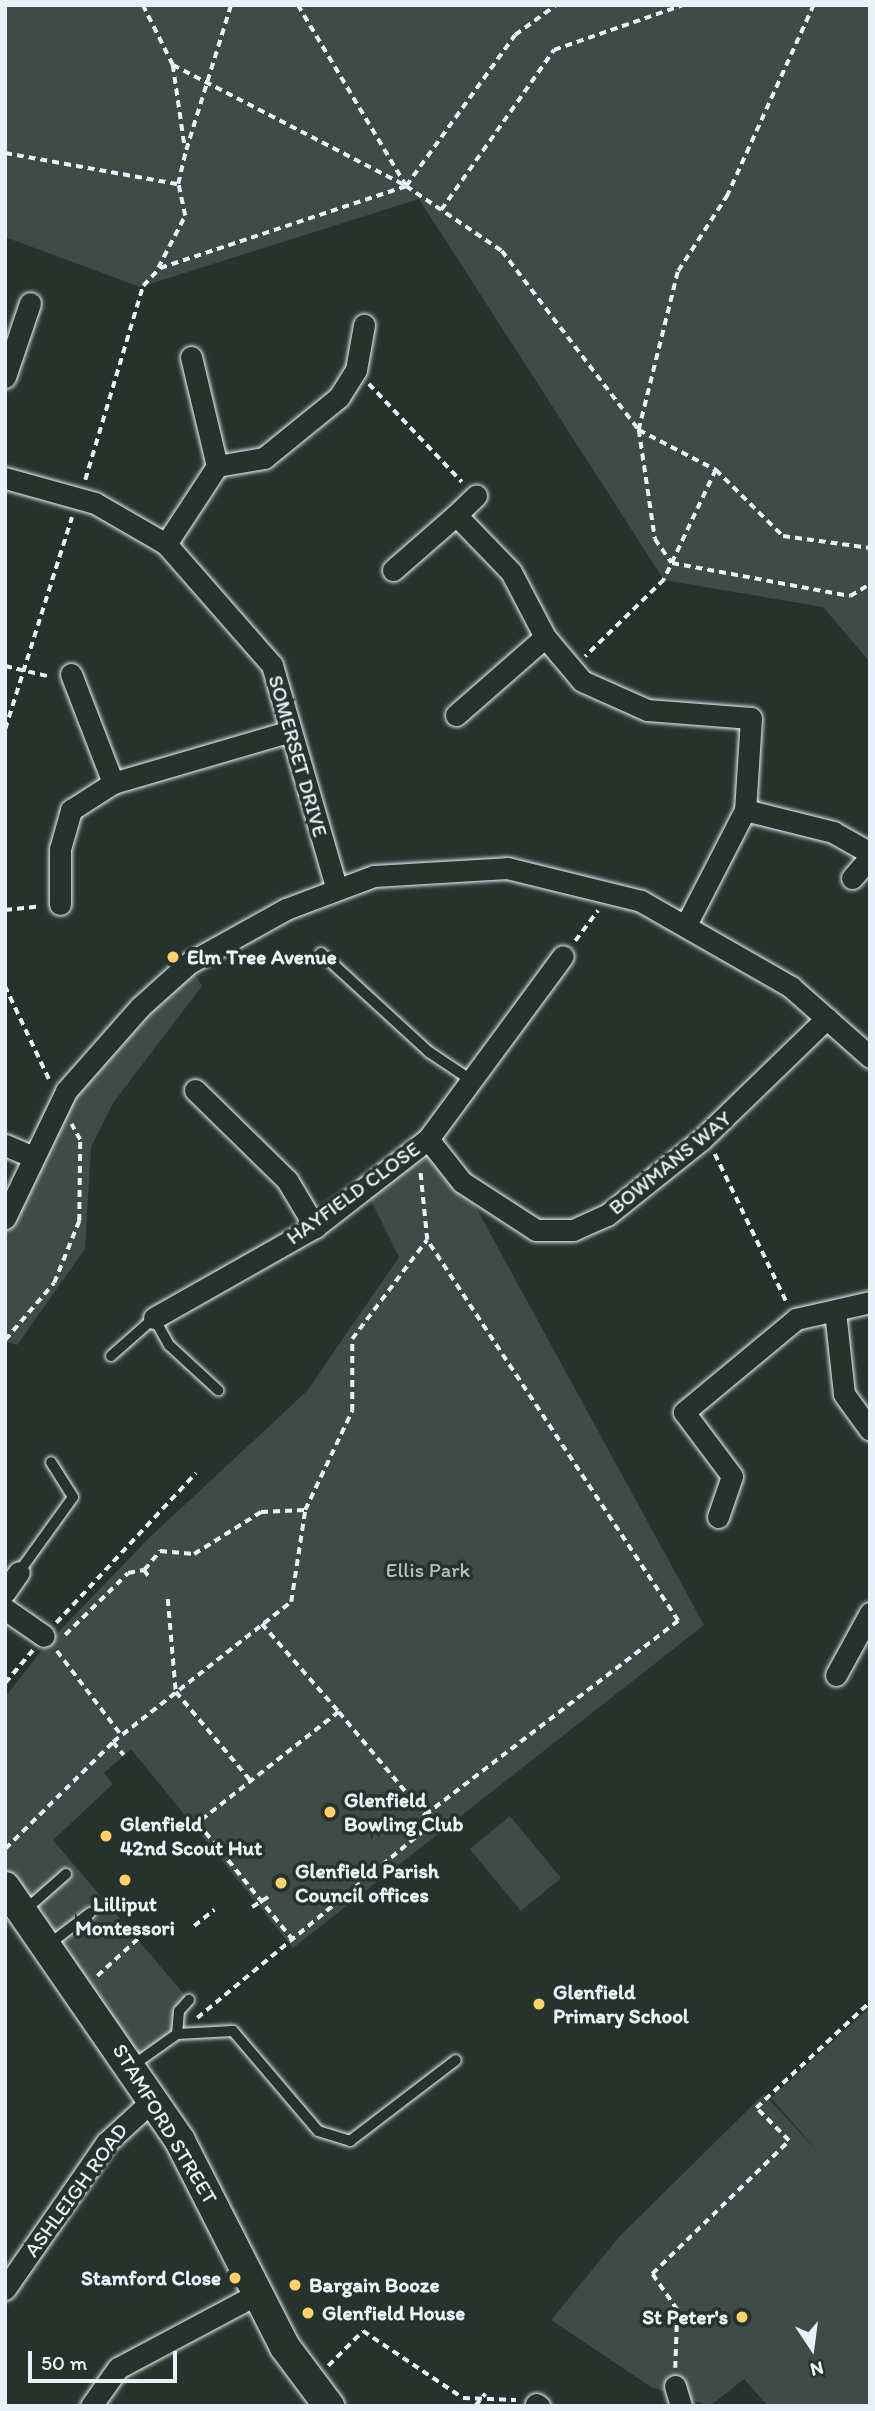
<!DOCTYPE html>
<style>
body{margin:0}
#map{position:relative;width:875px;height:2411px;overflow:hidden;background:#26332d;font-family:Itim,sans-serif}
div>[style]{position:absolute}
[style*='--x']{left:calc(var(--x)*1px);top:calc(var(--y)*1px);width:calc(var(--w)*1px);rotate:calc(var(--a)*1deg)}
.green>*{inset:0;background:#3e4b47}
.path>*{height:3.5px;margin-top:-1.75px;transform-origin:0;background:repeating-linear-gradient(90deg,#e8f1f8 0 7px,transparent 0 12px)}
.roads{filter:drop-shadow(0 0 2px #e8f1f8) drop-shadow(0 0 2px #e8f1f8)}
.lane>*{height:10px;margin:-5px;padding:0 5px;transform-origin:5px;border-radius:5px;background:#26332d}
.street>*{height:21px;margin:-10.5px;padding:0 10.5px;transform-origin:10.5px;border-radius:10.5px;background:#26332d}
.secondary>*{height:30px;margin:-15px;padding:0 15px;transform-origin:15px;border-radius:15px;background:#26332d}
.dots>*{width:19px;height:19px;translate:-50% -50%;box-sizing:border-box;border:4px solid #26332d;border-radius:50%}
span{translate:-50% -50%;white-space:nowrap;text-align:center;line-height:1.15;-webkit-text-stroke:7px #26332d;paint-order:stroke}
.street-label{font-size:21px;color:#e8f1f8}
.poi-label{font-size:21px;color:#e8f1f8;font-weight:700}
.left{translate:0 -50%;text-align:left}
.right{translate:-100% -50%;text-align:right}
.park-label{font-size:21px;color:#b5bfc3}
.frame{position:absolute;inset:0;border:7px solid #e8f1f8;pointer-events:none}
.north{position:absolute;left:777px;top:2313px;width:70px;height:70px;-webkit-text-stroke:5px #26332d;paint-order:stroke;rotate:167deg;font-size:19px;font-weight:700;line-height:28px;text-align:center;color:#e8f1f8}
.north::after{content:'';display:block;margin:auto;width:24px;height:32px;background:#e8f1f8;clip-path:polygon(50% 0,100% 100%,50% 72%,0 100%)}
.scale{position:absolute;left:28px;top:2351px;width:149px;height:32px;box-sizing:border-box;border:4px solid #e8f1f8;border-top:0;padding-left:9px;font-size:21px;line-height:24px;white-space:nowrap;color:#e8f1f8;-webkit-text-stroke:5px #26332d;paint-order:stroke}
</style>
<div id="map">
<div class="green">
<div style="clip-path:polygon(5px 5px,870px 5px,870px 662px,823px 607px,664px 580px,419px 199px,140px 287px,5px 237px)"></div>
<div style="clip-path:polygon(189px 963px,202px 986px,113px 1103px,91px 1147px,85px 1249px,17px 1345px,5px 1341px,5px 1218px,59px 1102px)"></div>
<div style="clip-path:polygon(428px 1139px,462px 1182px,704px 1625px,293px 1948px,131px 1749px,104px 1773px,113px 1784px,53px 1840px,189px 2000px,179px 2011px,177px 2034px,132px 2066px,5px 1887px,5px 1697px,45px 1646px,148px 1539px,307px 1391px,399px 1257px,365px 1188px)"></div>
<div style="clip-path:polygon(510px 1816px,561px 1878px,521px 1911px,470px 1849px)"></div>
<div style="clip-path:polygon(870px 2007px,870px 2406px,768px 2406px,744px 2379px,710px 2406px,651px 2387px,551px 2320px,620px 2236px,764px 2094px,820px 2154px,771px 2098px)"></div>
</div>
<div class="path">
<div style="--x:143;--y:5;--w:67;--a:63.4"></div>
<div style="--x:173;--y:65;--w:84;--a:81.8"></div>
<div style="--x:298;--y:5;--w:209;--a:59.1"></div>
<div style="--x:814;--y:5;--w:209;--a:114.4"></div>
<div style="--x:728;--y:195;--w:92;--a:123"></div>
<div style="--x:678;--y:272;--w:163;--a:103.9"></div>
<div style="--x:639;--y:430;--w:110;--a:81.6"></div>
<div style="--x:655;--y:539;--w:29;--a:55"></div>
<div style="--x:672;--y:563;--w:181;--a:10.5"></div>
<div style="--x:850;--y:596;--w:23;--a:-31"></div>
<div style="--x:173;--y:65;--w:263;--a:27.4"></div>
<div style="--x:5;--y:153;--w:176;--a:10.2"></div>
<div style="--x:406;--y:186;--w:186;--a:-54.2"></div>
<div style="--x:515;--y:35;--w:51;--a:-36.2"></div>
<div style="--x:441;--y:210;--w:196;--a:-54.8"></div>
<div style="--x:554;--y:50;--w:137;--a:-19.2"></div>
<div style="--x:158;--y:268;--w:59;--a:-62.6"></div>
<div style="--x:185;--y:216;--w:33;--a:-102"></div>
<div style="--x:178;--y:184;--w:35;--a:-77"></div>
<div style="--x:186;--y:150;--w:152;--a:-72.8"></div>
<div style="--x:369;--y:384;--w:135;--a:46.5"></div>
<div style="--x:716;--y:470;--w:94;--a:44.6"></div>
<div style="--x:783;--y:536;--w:88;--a:7.9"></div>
<div style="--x:85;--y:480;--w:202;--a:-73.4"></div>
<div style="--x:143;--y:286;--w:25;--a:-47"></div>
<div style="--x:160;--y:268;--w:259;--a:-18.4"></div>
<div style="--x:406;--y:186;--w:116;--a:34.1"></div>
<div style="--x:502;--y:251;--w:225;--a:52.6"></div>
<div style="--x:639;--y:430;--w:87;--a:27.5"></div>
<div style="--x:716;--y:470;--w:122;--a:115.3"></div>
<div style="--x:664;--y:580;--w:110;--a:135.7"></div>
<div style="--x:5;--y:666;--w:47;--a:13.4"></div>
<div style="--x:5;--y:729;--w:222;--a:-72.5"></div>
<div style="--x:5;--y:910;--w:36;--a:-6"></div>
<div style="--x:575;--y:941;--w:38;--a:-53"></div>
<div style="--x:5;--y:986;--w:103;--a:64.7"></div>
<div style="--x:715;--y:1154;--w:163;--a:64.2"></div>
<div style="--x:5;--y:1340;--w:75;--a:-49.3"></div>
<div style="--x:54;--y:1283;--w:67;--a:-68"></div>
<div style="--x:79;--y:1221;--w:81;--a:-89.3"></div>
<div style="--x:80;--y:1140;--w:18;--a:-119"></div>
<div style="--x:144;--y:1570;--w:9;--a:54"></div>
<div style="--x:168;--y:1599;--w:93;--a:85.1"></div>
<div style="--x:176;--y:1692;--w:115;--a:49.9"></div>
<div style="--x:56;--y:1623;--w:205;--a:-47"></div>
<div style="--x:262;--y:1624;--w:117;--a:48.8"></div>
<div style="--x:339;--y:1712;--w:179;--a:141.8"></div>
<div style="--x:198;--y:1823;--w:152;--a:50.9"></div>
<div style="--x:65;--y:1635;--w:88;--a:-44.5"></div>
<div style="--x:128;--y:1573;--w:16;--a:-11"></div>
<div style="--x:144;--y:1570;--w:25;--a:-50"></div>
<div style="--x:160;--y:1551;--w:34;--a:5"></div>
<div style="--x:194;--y:1554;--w:79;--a:-32.1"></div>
<div style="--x:261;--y:1512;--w:44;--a:-2.6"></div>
<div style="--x:57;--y:1651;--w:107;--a:52.6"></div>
<div style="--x:5;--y:1683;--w:43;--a:-49.7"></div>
<div style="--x:339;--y:1712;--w:134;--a:50.1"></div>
<div style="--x:113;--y:1742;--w:17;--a:50"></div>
<div style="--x:5;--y:1849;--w:152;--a:-44.7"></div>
<div style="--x:113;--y:1742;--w:226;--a:-38.2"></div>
<div style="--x:291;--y:1602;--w:93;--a:-81.3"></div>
<div style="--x:305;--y:1510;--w:110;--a:-64.6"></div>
<div style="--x:352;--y:1411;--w:72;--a:-90"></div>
<div style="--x:352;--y:1339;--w:124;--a:-52.9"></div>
<div style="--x:252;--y:1907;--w:19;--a:-32"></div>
<div style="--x:194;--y:1926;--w:26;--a:-39"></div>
<div style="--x:97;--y:1976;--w:61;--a:-42.3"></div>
<div style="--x:197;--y:2018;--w:291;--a:-39.6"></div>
<div style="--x:421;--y:1833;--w:18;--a:-77"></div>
<div style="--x:425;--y:1815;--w:319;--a:-37.5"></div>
<div style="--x:678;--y:1621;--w:456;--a:-123.4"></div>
<div style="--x:427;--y:1240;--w:70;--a:-95.7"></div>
<div style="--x:328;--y:2366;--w:49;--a:-45"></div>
<div style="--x:363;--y:2331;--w:120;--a:33.8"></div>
<div style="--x:463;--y:2398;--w:53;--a:2.2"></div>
<div style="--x:675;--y:2368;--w:58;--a:-88"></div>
<div style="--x:677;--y:2310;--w:44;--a:-124.8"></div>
<div style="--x:652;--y:2274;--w:191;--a:-44.2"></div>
<div style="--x:789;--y:2141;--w:47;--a:-135"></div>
<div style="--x:756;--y:2108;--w:156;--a:-42.9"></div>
<div style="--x:475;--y:2406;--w:16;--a:-50"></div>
</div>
<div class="roads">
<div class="lane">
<div style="--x:321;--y:953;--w:147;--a:42.5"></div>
<div style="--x:429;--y:1052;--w:50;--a:33.7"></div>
<div style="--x:111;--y:1356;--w:57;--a:-41.5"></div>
<div style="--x:154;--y:1318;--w:31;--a:61"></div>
<div style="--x:169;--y:1345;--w:67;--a:42.6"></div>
<div style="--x:19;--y:1572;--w:92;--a:-54.2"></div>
<div style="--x:73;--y:1497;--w:41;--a:-122.2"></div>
<div style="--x:24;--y:1911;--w:56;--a:-41.4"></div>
<div style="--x:48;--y:1945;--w:53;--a:-37.3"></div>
<div style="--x:177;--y:2034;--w:23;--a:-85"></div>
<div style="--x:179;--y:2011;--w:15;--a:-48"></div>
<div style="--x:132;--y:2066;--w:55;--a:-35.4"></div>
<div style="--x:177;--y:2034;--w:56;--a:-3.1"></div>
<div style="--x:233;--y:2031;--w:131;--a:49.6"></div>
<div style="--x:318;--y:2131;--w:34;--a:17"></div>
<div style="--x:350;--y:2141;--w:133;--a:-37.4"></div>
</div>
<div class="street">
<div style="--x:5;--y:377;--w:78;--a:-71.3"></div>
<div style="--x:217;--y:466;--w:48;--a:-9.7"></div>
<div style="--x:264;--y:458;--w:97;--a:-39.1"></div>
<div style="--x:339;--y:397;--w:32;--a:-58"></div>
<div style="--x:356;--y:370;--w:46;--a:-79.9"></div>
<div style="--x:5;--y:478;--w:93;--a:15.5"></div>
<div style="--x:95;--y:503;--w:82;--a:30"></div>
<div style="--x:166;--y:544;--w:161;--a:48.8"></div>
<div style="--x:272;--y:665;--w:231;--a:73.9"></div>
<div style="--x:456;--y:515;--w:28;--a:-44"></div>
<div style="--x:166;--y:544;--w:93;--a:-56.8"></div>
<div style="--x:217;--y:466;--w:112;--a:-103.4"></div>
<div style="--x:393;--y:570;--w:84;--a:-41.1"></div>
<div style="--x:456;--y:515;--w:79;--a:46"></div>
<div style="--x:511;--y:572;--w:73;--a:62.4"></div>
<div style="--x:545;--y:637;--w:57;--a:49.9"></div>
<div style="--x:582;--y:681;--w:71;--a:24"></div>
<div style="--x:647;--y:710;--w:104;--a:4.4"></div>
<div style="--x:751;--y:718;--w:92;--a:93.7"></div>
<div style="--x:745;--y:810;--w:127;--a:117.2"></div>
<div style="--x:71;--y:674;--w:117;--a:68.9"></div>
<div style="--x:456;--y:715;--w:118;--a:-41.2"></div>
<div style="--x:745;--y:810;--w:91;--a:14"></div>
<div style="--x:833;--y:832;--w:43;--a:29.6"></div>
<div style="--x:852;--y:878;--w:28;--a:-49"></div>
<div style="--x:60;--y:904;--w:55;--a:-90"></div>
<div style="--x:60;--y:849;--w:41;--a:-74.2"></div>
<div style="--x:71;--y:810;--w:50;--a:-32.7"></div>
<div style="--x:113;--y:783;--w:185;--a:-16.3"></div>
<div style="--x:195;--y:1090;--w:129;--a:44.4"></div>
<div style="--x:287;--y:1180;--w:55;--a:59.2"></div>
<div style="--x:428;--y:1139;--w:55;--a:51.7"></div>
<div style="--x:462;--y:1182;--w:88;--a:33"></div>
<div style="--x:536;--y:1230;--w:37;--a:0"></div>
<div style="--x:573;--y:1230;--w:37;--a:-24"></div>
<div style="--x:607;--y:1215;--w:120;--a:-38.6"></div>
<div style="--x:701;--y:1140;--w:175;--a:-44.1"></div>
<div style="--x:5;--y:1145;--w:28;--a:23"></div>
<div style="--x:5;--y:1218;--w:141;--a:-64.3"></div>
<div style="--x:66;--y:1091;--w:112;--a:-48.6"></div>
<div style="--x:140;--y:1007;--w:66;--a:-41.9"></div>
<div style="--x:189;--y:963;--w:111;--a:-29.1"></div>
<div style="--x:286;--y:909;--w:94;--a:-20.6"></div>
<div style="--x:374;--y:876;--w:133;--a:-3.4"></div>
<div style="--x:507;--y:868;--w:138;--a:13.8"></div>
<div style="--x:641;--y:901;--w:173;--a:29.8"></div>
<div style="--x:791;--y:987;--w:106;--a:41.5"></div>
<div style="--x:835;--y:1311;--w:83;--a:83.8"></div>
<div style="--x:844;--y:1394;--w:44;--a:54.2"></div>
<div style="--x:154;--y:1318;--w:185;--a:-29.5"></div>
<div style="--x:315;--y:1227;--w:143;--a:-37.9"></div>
<div style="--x:428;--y:1139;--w:227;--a:-53.6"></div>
<div style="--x:718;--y:1517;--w:43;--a:-71.1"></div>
<div style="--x:732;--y:1476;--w:80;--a:-126.9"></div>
<div style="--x:684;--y:1412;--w:146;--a:-39.7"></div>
<div style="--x:796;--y:1319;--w:76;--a:-12.9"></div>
<div style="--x:5;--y:1592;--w:24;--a:-55"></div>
<div style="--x:5;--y:1609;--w:47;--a:34.7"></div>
<div style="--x:836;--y:1675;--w:71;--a:-61.3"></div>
<div style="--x:5;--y:2289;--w:178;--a:-55.3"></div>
<div style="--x:106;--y:2143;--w:65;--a:-42.5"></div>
<div style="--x:675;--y:2386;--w:21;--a:73"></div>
<div style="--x:536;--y:2404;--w:4;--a:34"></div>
<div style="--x:91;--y:2406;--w:47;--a:-54.6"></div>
<div style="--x:118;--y:2368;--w:157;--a:-28"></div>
</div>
<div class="secondary">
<div style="--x:5;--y:1887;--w:308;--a:55.4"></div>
<div style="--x:180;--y:2141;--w:231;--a:63"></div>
<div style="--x:285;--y:2347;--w:74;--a:53.3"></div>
</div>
</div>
<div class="dots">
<div style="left:173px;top:957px;background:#ffd166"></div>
<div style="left:330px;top:1812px;background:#ffd166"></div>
<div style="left:106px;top:1836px;background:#ffd166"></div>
<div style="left:125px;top:1880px;background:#ffd166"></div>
<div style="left:281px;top:1883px;background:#ffd166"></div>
<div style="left:539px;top:2004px;background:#ffd166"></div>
<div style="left:235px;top:2278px;background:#ffd166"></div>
<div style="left:295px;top:2285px;background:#ffd166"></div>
<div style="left:308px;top:2313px;background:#ffd166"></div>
<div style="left:742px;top:2317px;background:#ffd166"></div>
</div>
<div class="street-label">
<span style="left:298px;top:756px;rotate:74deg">SOMERSET DRIVE</span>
<span style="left:670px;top:1163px;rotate:-39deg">BOWMANS WAY</span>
<span style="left:353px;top:1193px;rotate:-36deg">HAYFIELD CLOSE</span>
<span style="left:165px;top:2124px;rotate:59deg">STAMFORD STREET</span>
<span style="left:76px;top:2190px;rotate:-54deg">ASHLEIGH ROAD</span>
</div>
<div class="poi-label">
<span class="left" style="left:187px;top:957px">Elm Tree Avenue</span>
<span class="left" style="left:344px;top:1812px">Glenfield<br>Bowling Club</span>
<span class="left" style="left:120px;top:1836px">Glenfield<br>42nd Scout Hut</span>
<span class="left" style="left:295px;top:1883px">Glenfield Parish<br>Council offices</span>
<span style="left:125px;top:1916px">Lilliput<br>Montessori</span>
<span class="left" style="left:553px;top:2004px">Glenfield<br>Primary School</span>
<span class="right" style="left:221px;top:2278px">Stamford Close</span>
<span class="left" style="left:309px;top:2285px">Bargain Booze</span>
<span class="left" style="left:322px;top:2313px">Glenfield House</span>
<span class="right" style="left:728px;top:2317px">St Peter's</span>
</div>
<div class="park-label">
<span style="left:428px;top:1570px">Ellis Park</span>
</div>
<div class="frame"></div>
<div class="north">N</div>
<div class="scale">50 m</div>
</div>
